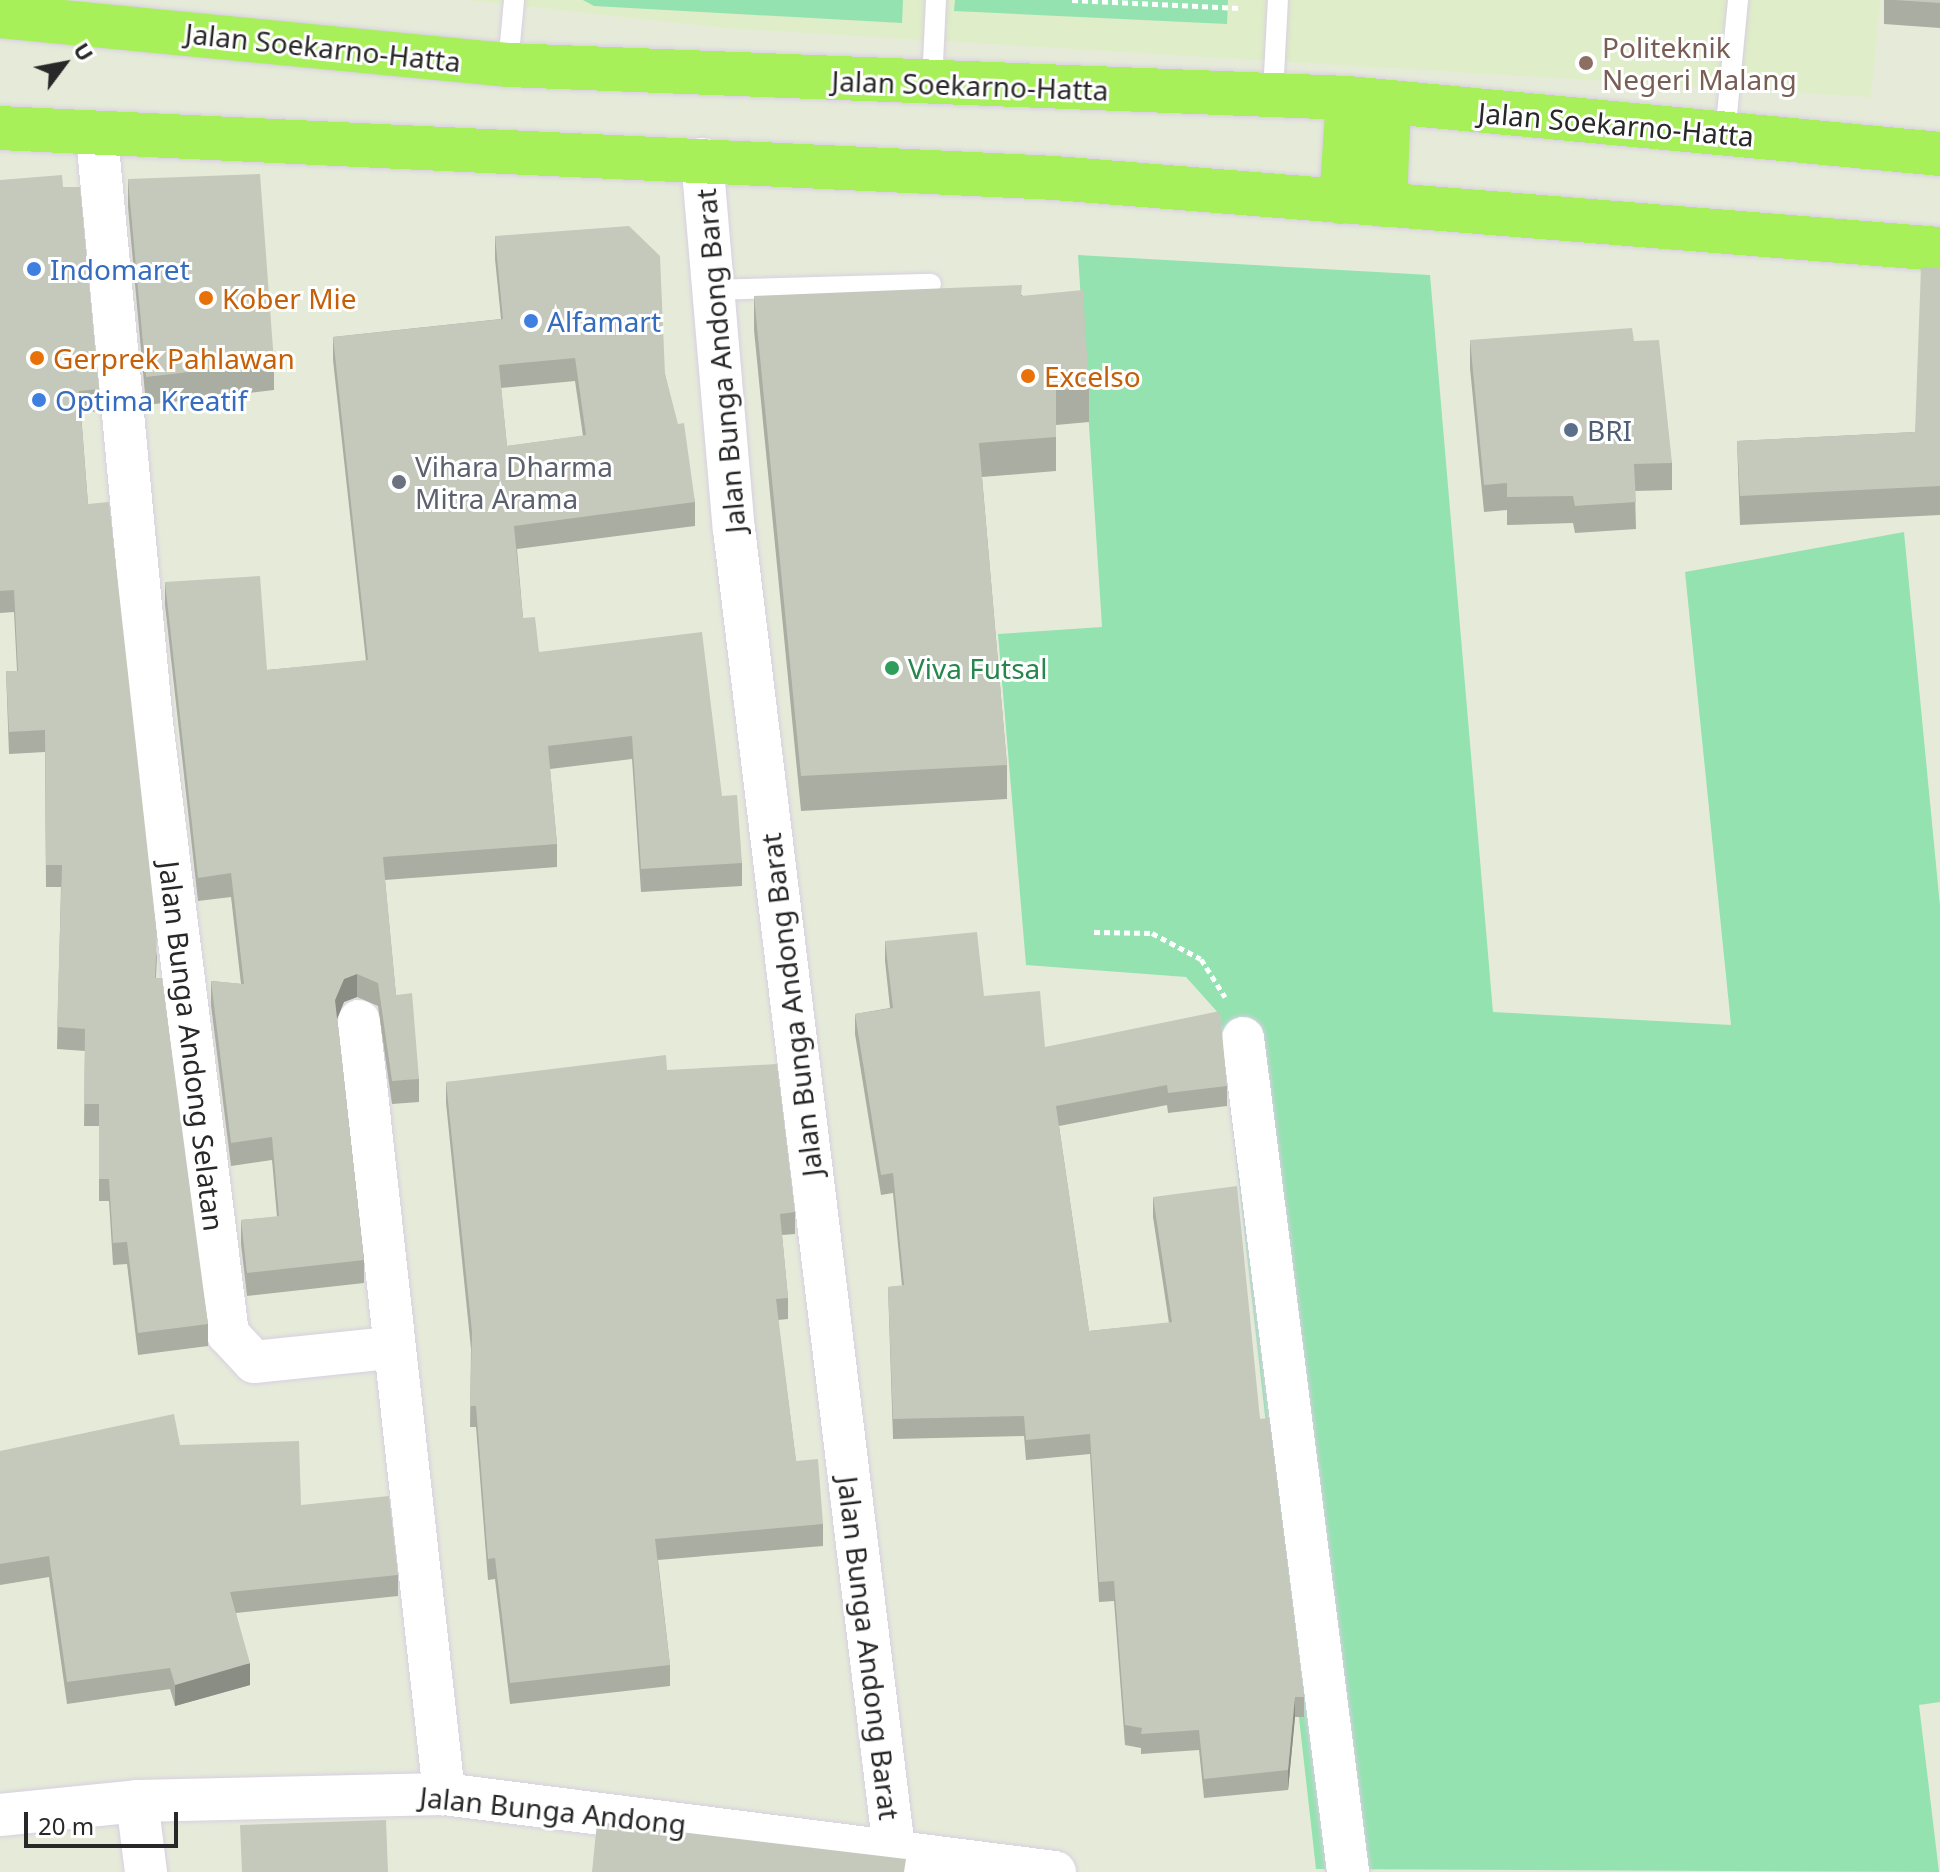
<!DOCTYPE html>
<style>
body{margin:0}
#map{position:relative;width:1940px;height:1872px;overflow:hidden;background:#e6ebd9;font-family:"Noto Sans",sans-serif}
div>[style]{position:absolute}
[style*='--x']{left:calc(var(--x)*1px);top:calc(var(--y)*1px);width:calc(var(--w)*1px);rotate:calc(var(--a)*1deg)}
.education>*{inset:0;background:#dfedc8}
.green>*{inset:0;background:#95e2b1}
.path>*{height:5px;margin-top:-2.5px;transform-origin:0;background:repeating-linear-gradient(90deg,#fff 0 6px,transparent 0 10px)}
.roads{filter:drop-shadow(0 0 2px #d8cfe1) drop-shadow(0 0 2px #d8cfe1)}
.service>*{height:20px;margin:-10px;padding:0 10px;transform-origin:10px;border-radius:10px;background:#fff}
.minor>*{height:42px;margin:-21px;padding:0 21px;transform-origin:21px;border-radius:21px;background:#fff}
.primary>*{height:44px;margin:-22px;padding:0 22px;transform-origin:22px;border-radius:22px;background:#a8f059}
.wall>*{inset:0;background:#a9ada2}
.shaded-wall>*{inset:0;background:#898d84}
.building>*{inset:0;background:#c4c9bc}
.dots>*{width:22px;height:22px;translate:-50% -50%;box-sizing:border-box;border:4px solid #fff;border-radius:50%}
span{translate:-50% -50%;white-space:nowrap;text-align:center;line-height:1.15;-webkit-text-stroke:6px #fff;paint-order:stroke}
.street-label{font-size:28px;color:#282828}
.education-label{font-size:28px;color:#785e54}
.left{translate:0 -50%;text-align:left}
.shop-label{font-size:28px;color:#366cbe}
.food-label{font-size:28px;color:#c56008}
.service-label{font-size:28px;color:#4e5e75}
.worship-label{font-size:28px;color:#5b616d}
.leisure-label{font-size:28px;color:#27864d}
.north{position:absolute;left:24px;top:24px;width:80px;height:80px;-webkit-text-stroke:6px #fff;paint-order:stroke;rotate:58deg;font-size:22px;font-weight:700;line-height:32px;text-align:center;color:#282828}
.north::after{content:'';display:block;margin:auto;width:28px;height:36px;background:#282828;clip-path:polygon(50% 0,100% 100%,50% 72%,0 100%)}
.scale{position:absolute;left:24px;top:1812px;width:154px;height:36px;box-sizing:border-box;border:4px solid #282828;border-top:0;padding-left:10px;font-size:24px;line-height:28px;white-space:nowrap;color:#282828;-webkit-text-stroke:6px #fff;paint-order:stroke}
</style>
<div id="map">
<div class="education">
<div style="clip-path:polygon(467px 0,1880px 0,1871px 97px,725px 28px)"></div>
</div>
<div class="green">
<div style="clip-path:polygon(583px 0,903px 0,902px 23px,594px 6px)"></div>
<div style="clip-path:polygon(955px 0,1228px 0,1227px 24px,954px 11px)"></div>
<div style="clip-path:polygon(1078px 255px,1430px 275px,1493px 1012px,1731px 1025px,1685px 572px,1904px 532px,1940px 906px,1940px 1702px,1919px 1705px,1939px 1872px,1316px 1869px,1220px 1015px,1186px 977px,1026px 965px,998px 634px,1102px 627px)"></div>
</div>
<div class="path">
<div style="--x:1072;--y:0;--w:168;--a:2.7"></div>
<div style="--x:1094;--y:932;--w:58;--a:1"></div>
<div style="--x:1152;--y:933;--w:55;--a:28"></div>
<div style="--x:1201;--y:959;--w:45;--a:57.7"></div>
</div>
<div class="roads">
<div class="service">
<div style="--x:508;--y:65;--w:65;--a:-84.7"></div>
<div style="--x:932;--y:84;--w:84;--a:-87.3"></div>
<div style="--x:1273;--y:94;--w:94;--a:-87"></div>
<div style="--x:1725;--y:135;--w:136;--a:-84.5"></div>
<div style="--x:711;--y:290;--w:220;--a:-1.6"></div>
</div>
<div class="minor">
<div style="--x:97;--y:136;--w:590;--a:84.65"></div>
<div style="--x:152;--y:723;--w:616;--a:82.91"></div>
<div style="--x:228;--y:1334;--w:38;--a:47"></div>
<div style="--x:254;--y:1362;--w:137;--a:-5.9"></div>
<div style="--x:702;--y:159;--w:371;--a:85.1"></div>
<div style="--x:734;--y:529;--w:1331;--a:83.09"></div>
<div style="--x:359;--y:1021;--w:778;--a:83.72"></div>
<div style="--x:1243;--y:1038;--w:841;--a:82.82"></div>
<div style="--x:137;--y:1801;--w:72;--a:82.8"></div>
<div style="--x:0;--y:1815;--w:138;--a:-5.8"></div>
<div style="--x:137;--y:1801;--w:307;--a:-1.3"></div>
<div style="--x:444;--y:1794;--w:616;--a:7.28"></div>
</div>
<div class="primary">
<div style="--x:0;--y:16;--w:510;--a:5.51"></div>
<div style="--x:508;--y:65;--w:841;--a:2.25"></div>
<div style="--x:1348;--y:98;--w:595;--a:5.4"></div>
<div style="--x:0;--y:128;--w:1056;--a:2.71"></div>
<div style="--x:1055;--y:178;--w:888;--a:4.59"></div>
<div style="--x:1341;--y:202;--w:104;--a:-86.1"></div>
<div style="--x:1385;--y:205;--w:103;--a:-87.8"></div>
</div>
</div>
<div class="wall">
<div style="clip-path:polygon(1884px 0,1940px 0,1940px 28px,1884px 24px)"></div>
<div style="clip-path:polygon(128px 179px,274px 362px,274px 390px,146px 405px,128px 207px)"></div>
<div style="clip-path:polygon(0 180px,63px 187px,99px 389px,99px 411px,81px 413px,88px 504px,157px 957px,156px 978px,208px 1324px,208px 1346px,138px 1355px,127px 1264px,113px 1265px,109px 1201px,99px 1201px,99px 1126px,84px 1126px,85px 1051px,57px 1049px,61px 887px,46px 887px,45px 752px,9px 754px,6px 671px,17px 671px,14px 612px,0 613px)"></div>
<div style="clip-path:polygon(evenodd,495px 236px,665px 374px,695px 502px,695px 526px,517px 549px,523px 618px,539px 652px,722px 796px,742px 863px,742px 886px,641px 892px,632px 759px,550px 769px,557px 844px,557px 867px,385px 880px,396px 995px,419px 1079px,419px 1102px,392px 1104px,378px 1006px,357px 997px,344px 1002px,337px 1019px,364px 1260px,364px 1283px,247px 1296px,241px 1244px,241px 1220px,277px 1217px,272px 1160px,231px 1166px,211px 1005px,211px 981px,241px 984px,231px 897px,198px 901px,165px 605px,165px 582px,267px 670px,366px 661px,333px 360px,333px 337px,501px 319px,495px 259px,495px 236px,575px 381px,583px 436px,507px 446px,501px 388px,575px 381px)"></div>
<div style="clip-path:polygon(1940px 268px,1940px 515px,1740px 525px,1737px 441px,1915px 432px)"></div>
<div style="clip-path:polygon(1022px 295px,1089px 388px,1089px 422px,1056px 425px,1056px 471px,982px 477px,1007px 765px,1007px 799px,801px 811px,754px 330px,754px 296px)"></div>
<div style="clip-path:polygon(1470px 340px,1634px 341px,1672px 463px,1672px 490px,1635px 491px,1636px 529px,1575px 533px,1573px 523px,1507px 525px,1507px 510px,1484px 512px,1470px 368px)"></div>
<div style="clip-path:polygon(885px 941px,984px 996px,1045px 1047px,1227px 1086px,1227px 1106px,1168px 1113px,1167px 1105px,1059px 1126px,1089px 1331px,1169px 1323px,1153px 1217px,1153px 1197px,1260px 1419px,1304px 1697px,1304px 1717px,1295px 1717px,1288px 1790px,1204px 1798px,1199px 1750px,1141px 1754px,1141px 1748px,1125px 1745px,1114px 1601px,1099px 1602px,1090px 1454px,1026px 1460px,1024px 1436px,893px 1439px,888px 1287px,902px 1286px,893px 1193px,881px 1195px,855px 1034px,855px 1014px,890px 1008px,885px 961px)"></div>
<div style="clip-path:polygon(667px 1070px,795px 1212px,795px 1234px,782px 1235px,788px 1298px,788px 1319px,778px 1320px,796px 1461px,823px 1524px,823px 1546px,658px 1560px,670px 1665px,670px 1686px,510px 1704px,495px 1579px,488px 1580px,476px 1427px,470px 1427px,471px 1349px,446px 1103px,446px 1082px)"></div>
<div style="clip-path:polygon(180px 1445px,301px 1505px,398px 1575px,398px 1596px,236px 1613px,250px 1685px,175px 1706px,170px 1689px,67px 1704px,49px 1577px,0 1585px,0 1451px)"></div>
</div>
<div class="shaded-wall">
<div style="clip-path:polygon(357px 974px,357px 997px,344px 1002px,335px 1024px,335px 1000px,344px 979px)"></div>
<div style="clip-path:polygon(250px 1663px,250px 1685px,175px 1706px,175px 1685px)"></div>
<div style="clip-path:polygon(1295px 1697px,1295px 1717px,1288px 1790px,1288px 1770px)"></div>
</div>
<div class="building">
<div style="clip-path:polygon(1894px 0,1940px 0,1940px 3px)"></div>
<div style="clip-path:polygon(260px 174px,274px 362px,146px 377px,128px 179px)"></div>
<div style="clip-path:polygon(62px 175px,63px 187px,80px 187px,99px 389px,79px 391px,88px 504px,109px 502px,157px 935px,155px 978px,162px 978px,208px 1324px,138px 1333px,127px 1242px,113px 1243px,109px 1179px,99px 1179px,99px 1104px,84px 1104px,85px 1029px,57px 1027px,62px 865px,46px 865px,45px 730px,9px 732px,6px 671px,18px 671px,14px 590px,0 591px,0 180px)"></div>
<div style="clip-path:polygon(evenodd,629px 226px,660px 256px,665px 374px,678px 424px,684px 423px,695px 502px,514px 526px,523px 618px,535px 617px,539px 652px,702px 632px,722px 796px,737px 795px,742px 863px,641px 869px,632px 736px,548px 746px,557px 844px,383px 857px,396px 995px,412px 993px,419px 1079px,392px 1081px,378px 983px,357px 974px,344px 979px,335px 1000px,364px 1260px,247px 1273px,241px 1220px,279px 1216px,272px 1137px,231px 1143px,211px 981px,244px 984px,231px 873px,198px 878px,165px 582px,260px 576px,267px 670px,368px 660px,333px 337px,503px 319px,495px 236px,629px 226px,575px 358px,586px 435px,507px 446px,499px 365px,575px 358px)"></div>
<div style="clip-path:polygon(1921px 267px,1940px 268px,1940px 486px,1740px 496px,1737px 441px,1915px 432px)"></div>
<div style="clip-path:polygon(1022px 285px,1021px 296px,1083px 290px,1089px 388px,1056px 390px,1056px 437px,979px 443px,1007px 765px,801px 776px,754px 296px)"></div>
<div style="clip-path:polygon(1632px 328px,1634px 341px,1659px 340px,1672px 463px,1634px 464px,1636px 502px,1575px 506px,1573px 496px,1507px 497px,1507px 483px,1484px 485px,1470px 340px)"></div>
<div style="clip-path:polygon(977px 932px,984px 996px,1040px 991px,1045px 1047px,1220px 1011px,1227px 1086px,1168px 1093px,1167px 1085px,1056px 1106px,1089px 1331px,1172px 1322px,1153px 1197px,1237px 1186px,1260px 1419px,1269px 1418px,1304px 1697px,1295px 1697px,1288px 1770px,1204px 1779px,1199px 1730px,1141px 1734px,1142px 1728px,1125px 1725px,1114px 1581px,1099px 1582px,1090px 1434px,1026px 1440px,1024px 1416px,893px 1419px,888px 1287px,904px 1285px,893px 1173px,881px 1175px,855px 1014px,893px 1008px,885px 941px)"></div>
<div style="clip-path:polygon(666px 1055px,667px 1070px,777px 1064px,795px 1212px,780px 1214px,788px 1298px,776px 1299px,796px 1461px,818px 1459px,823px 1524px,655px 1539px,670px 1665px,510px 1683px,495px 1558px,488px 1559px,476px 1406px,470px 1406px,472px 1332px,446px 1082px)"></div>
<div style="clip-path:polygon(174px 1414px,180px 1445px,299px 1441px,301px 1505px,389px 1496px,398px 1575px,230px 1592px,250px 1663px,175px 1685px,170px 1668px,67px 1682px,49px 1556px,0 1564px,0 1451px)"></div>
<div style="clip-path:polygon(386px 1820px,388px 1872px,242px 1872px,240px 1825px)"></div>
<div style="clip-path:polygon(597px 1822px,906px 1859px,904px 1872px,592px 1872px)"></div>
</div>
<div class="dots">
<div style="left:1586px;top:63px;background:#8d6e63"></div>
<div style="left:34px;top:269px;background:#3f7fe0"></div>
<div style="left:206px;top:298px;background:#e8710a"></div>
<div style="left:531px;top:321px;background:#3f7fe0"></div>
<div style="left:37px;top:358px;background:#e8710a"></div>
<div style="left:1028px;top:376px;background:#e8710a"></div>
<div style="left:39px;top:400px;background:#3f7fe0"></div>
<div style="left:1571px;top:430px;background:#5c6f8a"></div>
<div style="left:399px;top:482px;background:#6b7280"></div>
<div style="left:892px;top:668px;background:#2e9e5b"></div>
</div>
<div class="street-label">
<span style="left:323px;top:47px;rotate:6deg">Jalan Soekarno-Hatta</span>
<span style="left:970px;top:85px;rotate:2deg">Jalan Soekarno-Hatta</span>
<span style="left:1616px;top:124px;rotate:5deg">Jalan Soekarno-Hatta</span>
<span style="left:720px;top:361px;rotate:-95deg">Jalan Bunga Andong Barat</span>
<span style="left:791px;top:1005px;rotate:-97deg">Jalan Bunga Andong Barat</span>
<span style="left:192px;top:1046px;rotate:83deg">Jalan Bunga Andong Selatan</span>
<span style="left:869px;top:1648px;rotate:83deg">Jalan Bunga Andong Barat</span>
<span style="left:553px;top:1810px;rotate:6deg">Jalan Bunga Andong</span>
</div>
<div class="education-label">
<span class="left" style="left:1602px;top:63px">Politeknik<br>Negeri Malang</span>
</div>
<div class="shop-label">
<span class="left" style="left:50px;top:269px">Indomaret</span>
<span class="left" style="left:547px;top:321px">Alfamart</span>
<span class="left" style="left:55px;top:400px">Optima Kreatif</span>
</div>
<div class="food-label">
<span class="left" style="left:222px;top:298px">Kober Mie</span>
<span class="left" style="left:53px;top:358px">Gerprek Pahlawan</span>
<span class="left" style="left:1044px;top:376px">Excelso</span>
</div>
<div class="service-label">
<span class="left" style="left:1587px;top:430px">BRI</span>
</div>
<div class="worship-label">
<span class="left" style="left:415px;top:482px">Vihara Dharma<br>Mitra Arama</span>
</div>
<div class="leisure-label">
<span class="left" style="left:908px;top:668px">Viva Futsal</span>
</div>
<div class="north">U</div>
<div class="scale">20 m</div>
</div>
